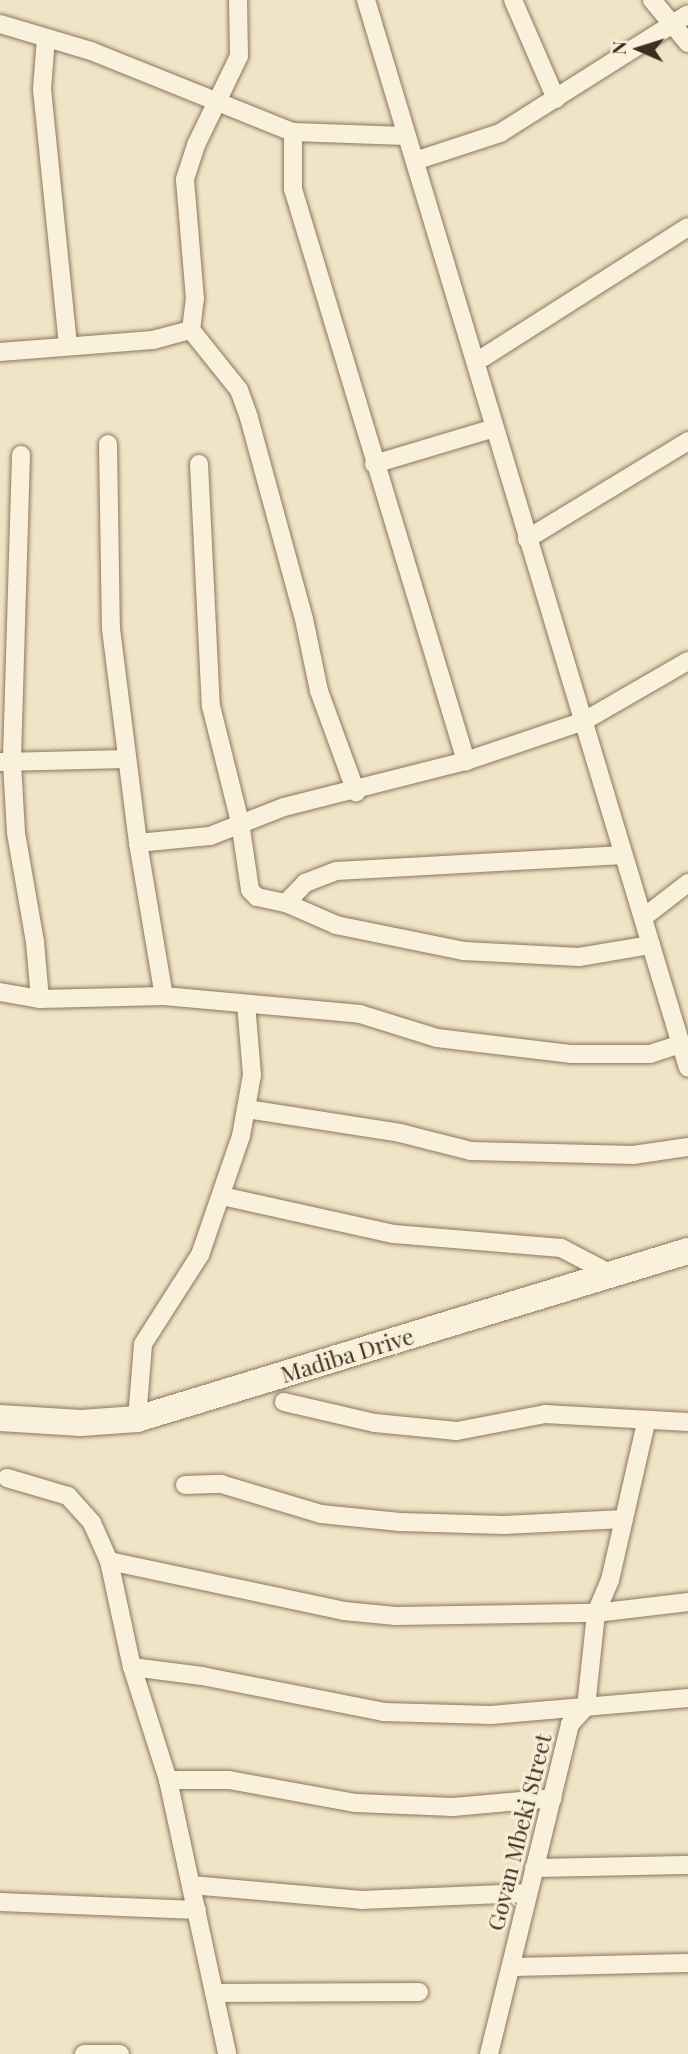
<!DOCTYPE html>
<style>
body{margin:0}
#map{position:relative;width:688px;height:2054px;overflow:hidden;background:#f0e4c8;font-family:"Playfair Display",serif}
div>[style]{position:absolute}
[style*='--x']{left:calc(var(--x)*1px);top:calc(var(--y)*1px);width:calc(var(--w)*1px);rotate:calc(var(--a)*1deg)}
.roads{filter:drop-shadow(0 0 2px #8d765c) drop-shadow(0 0 2px #8d765c)}
.street>*{height:18px;margin:-9px;padding:0 9px;transform-origin:9px;border-radius:9px;background:#faf1dc}
.secondary>*{height:26px;margin:-13px;padding:0 13px;transform-origin:13px;border-radius:13px;background:#faf1dc}
span{translate:-50% -50%;white-space:nowrap;text-align:center;line-height:1.15;-webkit-text-stroke:6px #f7eed8;paint-order:stroke}
.street-label{font-size:23px;color:#3d2e20}
.north{position:absolute;left:604px;top:14px;width:70px;height:70px;-webkit-text-stroke:5px #f7eed8;paint-order:stroke;rotate:273deg;font-size:19px;font-weight:700;line-height:28px;text-align:center;color:#3d2e20}
.north::after{content:'';display:block;margin:auto;width:24px;height:32px;background:#3d2e20;clip-path:polygon(50% 0,100% 100%,50% 72%,0 100%)}
</style>
<div id="map">
<div class="roads">
<div class="street">
<div style="--x:366;--y:0;--w:1115;--a:73.22"></div>
<div style="--x:513;--y:0;--w:108;--a:66.5"></div>
<div style="--x:652;--y:0;--w:56;--a:50.1"></div>
<div style="--x:0;--y:24;--w:95;--a:16.5"></div>
<div style="--x:91;--y:51;--w:218;--a:21.9"></div>
<div style="--x:293;--y:132;--w:113;--a:2"></div>
<div style="--x:46;--y:38;--w:51;--a:94.5"></div>
<div style="--x:42;--y:89;--w:257;--a:84.2"></div>
<div style="--x:293;--y:132;--w:57;--a:90"></div>
<div style="--x:293;--y:189;--w:598;--a:73.17"></div>
<div style="--x:415;--y:161;--w:89;--a:-18.2"></div>
<div style="--x:500;--y:133;--w:222;--a:-32.3"></div>
<div style="--x:191;--y:330;--w:77;--a:51.3"></div>
<div style="--x:239;--y:390;--w:30;--a:70"></div>
<div style="--x:249;--y:418;--w:208;--a:74.7"></div>
<div style="--x:304;--y:619;--w:74;--a:78.2"></div>
<div style="--x:319;--y:691;--w:108;--a:69.9"></div>
<div style="--x:0;--y:352;--w:153;--a:-4.5"></div>
<div style="--x:153;--y:340;--w:39;--a:-15"></div>
<div style="--x:191;--y:330;--w:31;--a:-83"></div>
<div style="--x:195;--y:299;--w:120;--a:-94.8"></div>
<div style="--x:185;--y:179;--w:36;--a:-72"></div>
<div style="--x:196;--y:145;--w:99;--a:-64.2"></div>
<div style="--x:239;--y:56;--w:56;--a:-91"></div>
<div style="--x:476;--y:362;--w:251;--a:-32.5"></div>
<div style="--x:108;--y:444;--w:185;--a:89.1"></div>
<div style="--x:111;--y:629;--w:216;--a:82.8"></div>
<div style="--x:138;--y:843;--w:155;--a:80.4"></div>
<div style="--x:21;--y:455;--w:308;--a:91.7"></div>
<div style="--x:12;--y:763;--w:70;--a:86.7"></div>
<div style="--x:16;--y:833;--w:111;--a:80.1"></div>
<div style="--x:35;--y:942;--w:57;--a:85"></div>
<div style="--x:199;--y:464;--w:242;--a:87.2"></div>
<div style="--x:211;--y:706;--w:120;--a:76"></div>
<div style="--x:240;--y:822;--w:69;--a:81.6"></div>
<div style="--x:250;--y:890;--w:10;--a:45"></div>
<div style="--x:257;--y:897;--w:30;--a:12"></div>
<div style="--x:286;--y:903;--w:55;--a:23.7"></div>
<div style="--x:336;--y:925;--w:131;--a:11.5"></div>
<div style="--x:464;--y:951;--w:115;--a:3"></div>
<div style="--x:579;--y:957;--w:73;--a:-9.5"></div>
<div style="--x:374;--y:464;--w:126;--a:-16.6"></div>
<div style="--x:527;--y:539;--w:188;--a:-31.3"></div>
<div style="--x:0;--y:762;--w:127;--a:-1.4"></div>
<div style="--x:138;--y:843;--w:72;--a:-5.6"></div>
<div style="--x:210;--y:836;--w:79;--a:-21.4"></div>
<div style="--x:284;--y:807;--w:188;--a:-14.2"></div>
<div style="--x:466;--y:761;--w:125;--a:-18.7"></div>
<div style="--x:584;--y:721;--w:120;--a:-30"></div>
<div style="--x:286;--y:903;--w:28;--a:-46"></div>
<div style="--x:305;--y:883;--w:33;--a:-21"></div>
<div style="--x:336;--y:871;--w:288;--a:-3.2"></div>
<div style="--x:644;--y:917;--w:56;--a:-37.7"></div>
<div style="--x:0;--y:992;--w:41;--a:9.9"></div>
<div style="--x:40;--y:999;--w:124;--a:-1.4"></div>
<div style="--x:164;--y:996;--w:197;--a:5.2"></div>
<div style="--x:360;--y:1014;--w:81;--a:17.3"></div>
<div style="--x:437;--y:1038;--w:136;--a:6.8"></div>
<div style="--x:572;--y:1054;--w:78;--a:0"></div>
<div style="--x:650;--y:1054;--w:33;--a:-18"></div>
<div style="--x:247;--y:1109;--w:155;--a:8.9"></div>
<div style="--x:400;--y:1133;--w:73;--a:14.2"></div>
<div style="--x:471;--y:1151;--w:162;--a:1.4"></div>
<div style="--x:633;--y:1155;--w:56;--a:-8.3"></div>
<div style="--x:222;--y:1196;--w:176;--a:12.5"></div>
<div style="--x:394;--y:1234;--w:168;--a:4.8"></div>
<div style="--x:561;--y:1248;--w:56;--a:27.5"></div>
<div style="--x:284;--y:1402;--w:93;--a:13"></div>
<div style="--x:375;--y:1423;--w:82;--a:5.6"></div>
<div style="--x:457;--y:1431;--w:90;--a:-10.9"></div>
<div style="--x:545;--y:1414;--w:143;--a:3.2"></div>
<div style="--x:137;--y:1419;--w:75;--a:-85.4"></div>
<div style="--x:143;--y:1344;--w:106;--a:-57.4"></div>
<div style="--x:200;--y:1255;--w:126;--a:-71"></div>
<div style="--x:241;--y:1136;--w:62;--a:-79.8"></div>
<div style="--x:252;--y:1075;--w:71;--a:-94.8"></div>
<div style="--x:7;--y:1478;--w:64;--a:16.4"></div>
<div style="--x:68;--y:1496;--w:36;--a:48"></div>
<div style="--x:92;--y:1523;--w:42;--a:65.9"></div>
<div style="--x:109;--y:1561;--w:108;--a:77.8"></div>
<div style="--x:132;--y:1667;--w:119;--a:72.3"></div>
<div style="--x:168;--y:1780;--w:280;--a:77.8"></div>
<div style="--x:185;--y:1485;--w:36;--a:-2"></div>
<div style="--x:221;--y:1484;--w:104;--a:16.7"></div>
<div style="--x:321;--y:1514;--w:79;--a:5.8"></div>
<div style="--x:400;--y:1522;--w:104;--a:1.7"></div>
<div style="--x:504;--y:1525;--w:120;--a:-2.9"></div>
<div style="--x:109;--y:1561;--w:240;--a:12"></div>
<div style="--x:344;--y:1611;--w:52;--a:5.5"></div>
<div style="--x:396;--y:1616;--w:200;--a:-0.9"></div>
<div style="--x:596;--y:1613;--w:93;--a:-6.8"></div>
<div style="--x:132;--y:1667;--w:71;--a:7.3"></div>
<div style="--x:202;--y:1676;--w:185;--a:11.2"></div>
<div style="--x:383;--y:1712;--w:108;--a:1.6"></div>
<div style="--x:491;--y:1715;--w:198;--a:-4.9"></div>
<div style="--x:168;--y:1780;--w:61;--a:0"></div>
<div style="--x:229;--y:1780;--w:129;--a:10.3"></div>
<div style="--x:356;--y:1803;--w:97;--a:2.4"></div>
<div style="--x:453;--y:1807;--w:100;--a:-5.1"></div>
<div style="--x:534;--y:1868;--w:154;--a:-1.1"></div>
<div style="--x:191;--y:1885;--w:171;--a:5"></div>
<div style="--x:361;--y:1900;--w:167;--a:-2.4"></div>
<div style="--x:0;--y:1902;--w:197;--a:2.3"></div>
<div style="--x:512;--y:1967;--w:176;--a:-1.3"></div>
<div style="--x:214;--y:1993;--w:205;--a:-0.3"></div>
<div style="--x:84;--y:2054;--w:36;--a:0"></div>
<div style="--x:489;--y:2054;--w:340;--a:-76.2"></div>
<div style="--x:570;--y:1724;--w:23;--a:-47"></div>
<div style="--x:586;--y:1707;--w:95;--a:-83.9"></div>
<div style="--x:596;--y:1613;--w:36;--a:-67"></div>
<div style="--x:610;--y:1580;--w:161;--a:-77.1"></div>
</div>
<div class="secondary">
<div style="--x:0;--y:1418;--w:81;--a:3.5"></div>
<div style="--x:81;--y:1423;--w:56;--a:-4.1"></div>
<div style="--x:137;--y:1419;--w:576;--a:-16.96"></div>
</div>
</div>
<div class="street-label">
<span style="left:347px;top:1355px;rotate:-17deg">Madiba Drive</span>
<span style="left:519px;top:1832px;rotate:-76deg">Govan Mbeki Street</span>
</div>
<div class="north">N</div>
</div>
